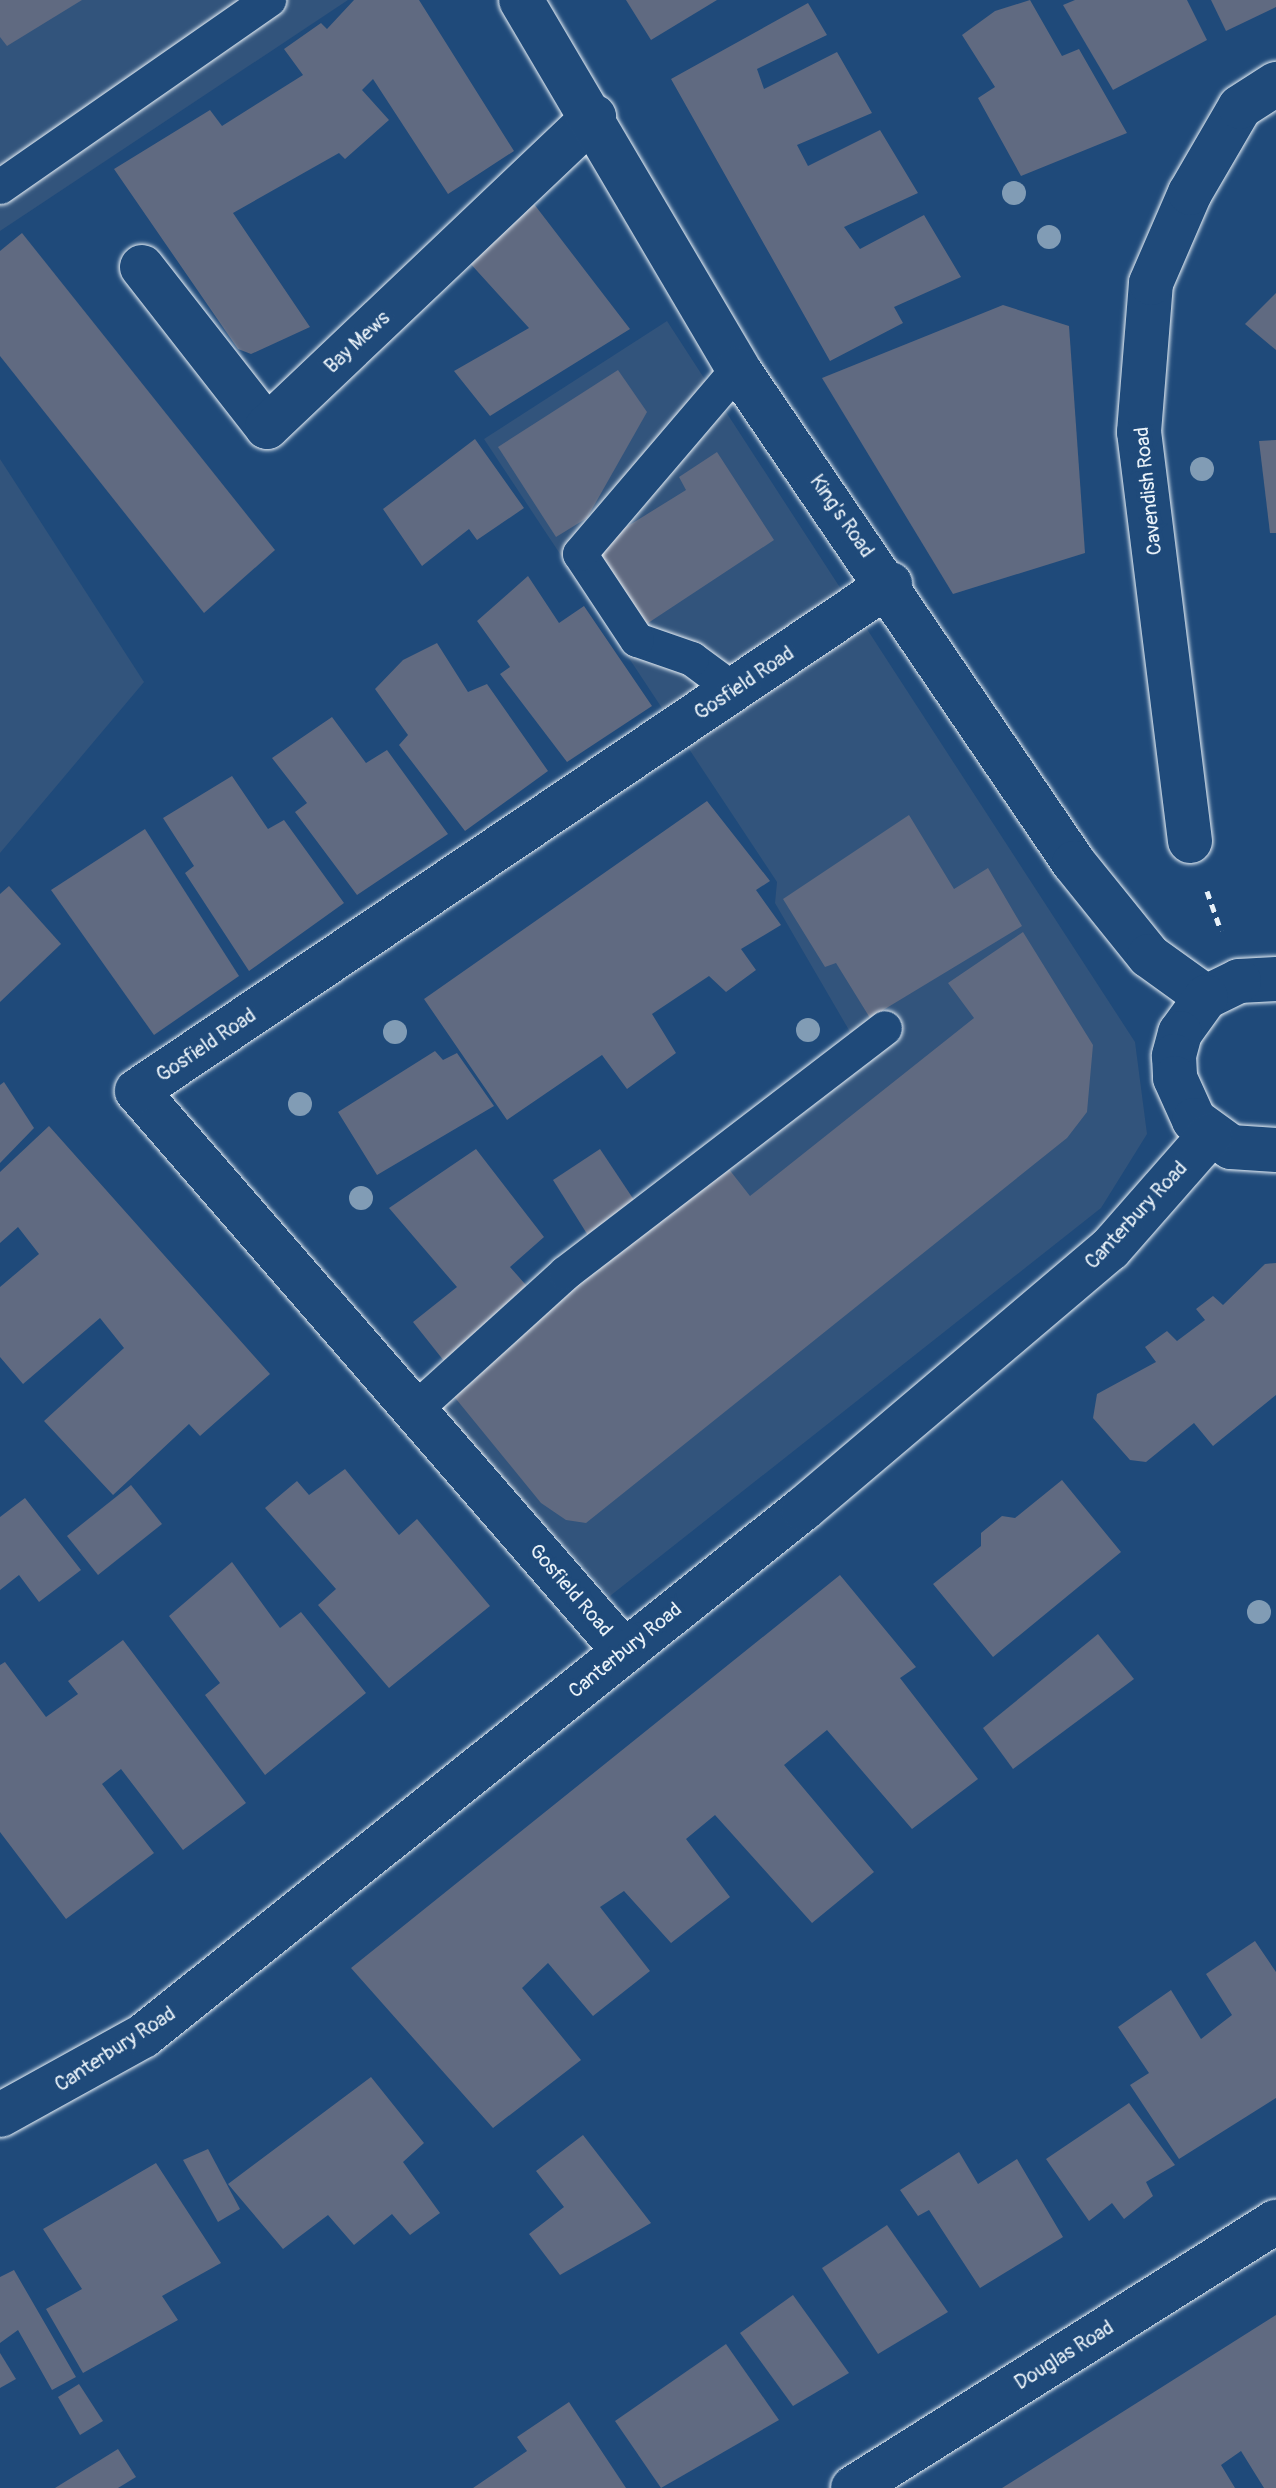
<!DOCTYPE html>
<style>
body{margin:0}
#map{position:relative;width:1276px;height:2488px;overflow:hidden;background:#1f4a7a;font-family:Pangolin,sans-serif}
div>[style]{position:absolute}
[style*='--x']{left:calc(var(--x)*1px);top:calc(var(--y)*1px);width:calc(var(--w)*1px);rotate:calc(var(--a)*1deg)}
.built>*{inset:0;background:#32547c}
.building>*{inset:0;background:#606a81}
.path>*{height:5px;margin-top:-2.5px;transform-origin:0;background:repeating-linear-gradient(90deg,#e8f1f8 0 8px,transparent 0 14px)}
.roads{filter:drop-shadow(0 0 2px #e8f1f8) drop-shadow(0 0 2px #e8f1f8)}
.service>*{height:34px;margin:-17px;padding:0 17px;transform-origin:17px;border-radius:17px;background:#1f4a7a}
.minor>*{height:44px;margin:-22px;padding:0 22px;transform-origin:22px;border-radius:22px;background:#1f4a7a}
.tertiary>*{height:44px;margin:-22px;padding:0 22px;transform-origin:22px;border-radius:22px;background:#1f4a7a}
.secondary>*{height:44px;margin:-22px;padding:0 22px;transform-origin:22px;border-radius:22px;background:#1f4a7a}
.trees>*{width:24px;height:24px;margin:-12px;border-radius:50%;background:#819cb5}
span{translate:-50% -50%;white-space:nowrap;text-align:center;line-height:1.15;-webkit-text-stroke:8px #1f4a7a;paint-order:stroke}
.street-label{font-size:20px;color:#e8f1f8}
</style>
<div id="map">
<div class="built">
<div style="clip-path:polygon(0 0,348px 0,0 231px)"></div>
<div style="clip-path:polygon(667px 321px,1135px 1042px,1147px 1134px,1101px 1208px,610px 1596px,420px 1386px,853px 1037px,775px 903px,777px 882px,484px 439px)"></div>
<div style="clip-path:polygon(0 459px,144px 682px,0 853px)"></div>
</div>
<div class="building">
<div style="clip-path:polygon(0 0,82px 0,7px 46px,0 37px)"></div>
<div style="clip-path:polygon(354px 0,419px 0,514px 151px,448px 194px,373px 79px,362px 90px,389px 120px,345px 159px,339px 153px,233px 213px,310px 327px,251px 354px,238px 349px,114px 169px,210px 110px,222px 126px,303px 75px,284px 49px,321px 23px,327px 29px)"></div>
<div style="clip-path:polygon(626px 0,717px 0,651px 40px)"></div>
<div style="clip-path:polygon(1030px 0,1062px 56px,1079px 49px,1127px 133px,1021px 176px,978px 98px,995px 87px,962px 35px,995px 11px)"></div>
<div style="clip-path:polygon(1075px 0,1187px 0,1207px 40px,1113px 90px,1063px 5px)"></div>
<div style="clip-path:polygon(1211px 0,1276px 0,1276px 7px,1226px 31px)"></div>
<div style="clip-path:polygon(808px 3px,827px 35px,757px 69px,764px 89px,837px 52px,872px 113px,797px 145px,808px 166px,880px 130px,918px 193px,844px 227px,860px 249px,924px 215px,961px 277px,894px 307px,903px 323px,830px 361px,671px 79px)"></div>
<div style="clip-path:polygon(534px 204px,630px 329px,490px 416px,454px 371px,529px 328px,468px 261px)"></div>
<div style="clip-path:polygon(22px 233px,275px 550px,204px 613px,0 356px,0 251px)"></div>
<div style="clip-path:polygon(1276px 293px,1276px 350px,1245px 324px)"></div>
<div style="clip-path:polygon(1003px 305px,1069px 326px,1085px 553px,953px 594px,822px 378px)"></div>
<div style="clip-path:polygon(618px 370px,647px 412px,587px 518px,556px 537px,498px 447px)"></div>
<div style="clip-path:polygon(475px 439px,524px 508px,477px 540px,469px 529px,422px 566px,383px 509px)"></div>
<div style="clip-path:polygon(1276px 440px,1276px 533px,1270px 533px,1259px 441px)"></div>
<div style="clip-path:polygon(717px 452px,774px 540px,642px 627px,594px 547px,686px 490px,679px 477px)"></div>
<div style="clip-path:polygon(528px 576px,559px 623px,584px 606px,652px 706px,567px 762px,500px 674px,510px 667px,477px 621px)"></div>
<div style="clip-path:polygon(437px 643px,468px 692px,487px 684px,548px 771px,465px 831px,399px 745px,408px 735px,375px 689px,403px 660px)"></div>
<div style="clip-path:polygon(332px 717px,366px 763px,387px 750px,448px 834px,357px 895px,295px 812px,307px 803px,272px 758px)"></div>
<div style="clip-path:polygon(232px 776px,268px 829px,284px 820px,344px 903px,249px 971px,185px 873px,194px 866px,163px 818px)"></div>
<div style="clip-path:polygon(707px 801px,770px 881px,756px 890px,781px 925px,741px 949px,756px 970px,726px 992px,709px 976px,652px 1014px,676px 1053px,627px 1089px,602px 1055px,507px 1120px,424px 999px)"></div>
<div style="clip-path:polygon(909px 815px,954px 889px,988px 868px,1022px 926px,870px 1018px,836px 963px,825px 967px,783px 899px)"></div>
<div style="clip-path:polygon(145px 829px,239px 976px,154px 1035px,51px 890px)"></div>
<div style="clip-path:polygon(9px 886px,61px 944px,0 1002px,0 894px)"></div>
<div style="clip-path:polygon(1023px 932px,1093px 1045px,1087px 1112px,1067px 1138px,586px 1523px,566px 1520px,541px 1503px,452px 1394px,721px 1159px,750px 1196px,974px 1018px,948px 983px)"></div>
<div style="clip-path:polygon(435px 1051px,443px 1060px,457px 1053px,494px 1106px,377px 1175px,338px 1112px)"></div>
<div style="clip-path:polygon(4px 1082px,34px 1128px,0 1163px,0 1085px)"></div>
<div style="clip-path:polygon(49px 1126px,270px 1374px,200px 1436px,189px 1424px,113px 1495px,44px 1421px,124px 1348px,100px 1318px,23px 1384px,0 1357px,0 1287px,39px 1254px,18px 1227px,0 1243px,0 1172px)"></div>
<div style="clip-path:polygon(476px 1149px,544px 1237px,510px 1267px,533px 1293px,444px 1361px,413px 1322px,457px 1287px,389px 1208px)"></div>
<div style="clip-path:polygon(600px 1149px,636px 1203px,589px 1237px,553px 1180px)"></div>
<div style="clip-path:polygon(1276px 1263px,1276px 1395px,1213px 1446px,1194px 1423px,1146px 1462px,1130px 1460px,1093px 1418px,1097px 1394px,1156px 1362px,1145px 1347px,1167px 1331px,1177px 1341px,1205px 1320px,1196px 1309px,1213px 1296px,1223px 1305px,1265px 1264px)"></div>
<div style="clip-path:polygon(345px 1469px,399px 1535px,417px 1519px,490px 1606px,389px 1688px,318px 1605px,336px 1589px,265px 1508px,297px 1481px,309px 1495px)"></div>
<div style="clip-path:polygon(1062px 1480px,1121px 1552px,993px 1657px,933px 1584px,981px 1546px,981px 1533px,1002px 1516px,1015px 1518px)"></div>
<div style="clip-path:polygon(131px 1485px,162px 1524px,98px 1575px,67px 1536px)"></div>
<div style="clip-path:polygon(25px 1498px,81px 1570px,39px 1602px,19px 1575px,0 1590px,0 1517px)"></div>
<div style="clip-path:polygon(232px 1562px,280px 1628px,301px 1612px,366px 1693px,265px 1775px,205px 1695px,220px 1683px,169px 1616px)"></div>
<div style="clip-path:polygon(840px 1575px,916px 1667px,900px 1678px,978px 1779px,912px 1829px,827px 1730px,784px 1765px,874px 1872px,812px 1923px,715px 1815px,686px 1839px,730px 1897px,671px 1943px,624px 1891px,600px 1907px,650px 1971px,593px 2016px,548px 1963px,522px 1988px,581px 2060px,493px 2128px,351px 1968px)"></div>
<div style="clip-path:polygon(1098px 1634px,1134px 1679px,1013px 1769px,983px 1728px)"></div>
<div style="clip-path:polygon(123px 1640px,246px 1803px,183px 1850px,121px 1769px,102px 1784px,154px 1853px,66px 1919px,0 1832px,0 1665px,5px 1662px,46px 1717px,78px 1694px,68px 1681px)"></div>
<div style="clip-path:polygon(1255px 1941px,1276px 1972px,1276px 2098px,1179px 2159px,1130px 2085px,1149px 2073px,1118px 2027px,1171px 1990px,1201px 2039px,1232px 2015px,1206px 1974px)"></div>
<div style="clip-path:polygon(371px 2077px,424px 2143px,403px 2162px,440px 2213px,410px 2235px,392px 2214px,354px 2245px,328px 2215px,283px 2249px,228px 2184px)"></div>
<div style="clip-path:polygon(1129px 2103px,1175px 2165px,1146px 2182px,1153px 2196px,1124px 2219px,1112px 2203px,1089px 2221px,1046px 2159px)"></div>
<div style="clip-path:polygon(583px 2135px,651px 2223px,560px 2275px,529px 2234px,564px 2207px,536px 2171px)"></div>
<div style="clip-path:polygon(208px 2149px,240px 2209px,218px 2222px,183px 2160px)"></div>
<div style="clip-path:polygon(959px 2152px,978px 2184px,1017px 2159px,1063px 2237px,980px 2288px,929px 2210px,918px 2216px,900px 2190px)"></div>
<div style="clip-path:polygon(156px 2163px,221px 2263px,162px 2296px,178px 2320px,83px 2373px,46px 2309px,82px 2289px,43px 2229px)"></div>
<div style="clip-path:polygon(887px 2225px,948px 2312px,878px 2354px,822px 2268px)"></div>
<div style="clip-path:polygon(14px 2270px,76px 2377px,52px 2390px,18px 2330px,0 2343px,0 2277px)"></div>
<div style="clip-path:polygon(793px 2295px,849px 2373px,793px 2406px,740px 2333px)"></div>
<div style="clip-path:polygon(1276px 2315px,1276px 2488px,1264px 2488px,1241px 2451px,1221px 2465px,1235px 2488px,1002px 2488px)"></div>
<div style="clip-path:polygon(726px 2344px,779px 2420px,661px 2488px,615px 2421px)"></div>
<div style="clip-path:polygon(0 2353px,16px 2379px,0 2388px)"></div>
<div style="clip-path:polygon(79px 2384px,103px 2421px,80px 2435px,58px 2397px)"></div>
<div style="clip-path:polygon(569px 2402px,626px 2488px,473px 2488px,527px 2451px,517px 2437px)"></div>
<div style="clip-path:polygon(118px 2449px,136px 2477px,118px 2488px,55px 2488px)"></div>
</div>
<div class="path">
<div style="--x:1207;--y:891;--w:42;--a:70.7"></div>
</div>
<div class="roads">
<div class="service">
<div style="--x:0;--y:187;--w:328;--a:-34.8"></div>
<div style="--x:734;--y:690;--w:52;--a:-143.6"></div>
<div style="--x:692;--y:659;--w:58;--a:-160.9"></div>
<div style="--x:637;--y:640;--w:103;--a:-123.5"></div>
<div style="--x:580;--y:554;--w:243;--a:-49.5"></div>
<div style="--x:416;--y:1409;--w:202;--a:-42.2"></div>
<div style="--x:566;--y:1273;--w:402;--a:-37.5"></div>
</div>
<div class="minor">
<div style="--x:142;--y:267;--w:203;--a:52"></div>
<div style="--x:267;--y:427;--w:451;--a:-43.5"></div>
<div style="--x:1190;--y:841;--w:412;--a:-97.1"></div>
<div style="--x:1139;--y:432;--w:149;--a:-85.4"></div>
<div style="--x:1151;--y:283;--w:98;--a:-66.6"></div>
<div style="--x:1190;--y:193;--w:99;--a:-59.8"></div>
<div style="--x:1240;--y:107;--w:43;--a:-32.6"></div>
<div style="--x:624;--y:1651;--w:742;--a:-131.01"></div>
<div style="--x:137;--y:1091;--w:908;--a:-33.95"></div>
<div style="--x:853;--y:2488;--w:500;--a:-32.2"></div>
</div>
<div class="tertiary">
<div style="--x:521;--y:0;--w:428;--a:59.5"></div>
<div style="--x:738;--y:369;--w:597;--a:55.78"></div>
<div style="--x:1074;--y:863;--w:119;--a:51.1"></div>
<div style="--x:1149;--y:956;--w:70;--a:35.7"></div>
</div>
<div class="secondary">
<div style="--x:1276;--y:979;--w:37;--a:177"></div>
<div style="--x:1239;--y:981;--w:37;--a:154"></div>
<div style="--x:1206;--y:997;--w:44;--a:125.8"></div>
<div style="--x:1180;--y:1033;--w:24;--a:105"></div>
<div style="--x:1174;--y:1056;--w:22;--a:87"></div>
<div style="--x:1175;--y:1078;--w:46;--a:65.7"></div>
<div style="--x:1194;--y:1120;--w:46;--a:36.1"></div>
<div style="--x:1231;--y:1147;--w:45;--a:3.8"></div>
<div style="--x:0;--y:2115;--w:163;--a:-28.9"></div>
<div style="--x:143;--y:2036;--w:845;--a:-38.61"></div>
<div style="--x:803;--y:1509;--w:402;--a:-40.3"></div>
<div style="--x:1110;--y:1249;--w:152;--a:-48.7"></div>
</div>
</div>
<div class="trees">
<div style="left:1014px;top:193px"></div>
<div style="left:1049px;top:237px"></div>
<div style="left:1202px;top:469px"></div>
<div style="left:808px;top:1030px"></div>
<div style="left:395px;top:1032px"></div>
<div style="left:300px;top:1104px"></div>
<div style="left:361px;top:1198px"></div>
<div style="left:1259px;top:1612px"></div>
</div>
<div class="street-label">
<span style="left:357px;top:342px;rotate:-43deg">Bay Mews</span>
<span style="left:1148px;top:491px;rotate:-96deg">Cavendish Road</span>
<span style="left:842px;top:516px;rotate:55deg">King's Road</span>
<span style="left:744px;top:683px;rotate:-34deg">Gosfield Road</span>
<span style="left:206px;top:1045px;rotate:-34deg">Gosfield Road</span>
<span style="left:1136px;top:1215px;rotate:-47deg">Canterbury Road</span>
<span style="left:571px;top:1590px;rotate:49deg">Gosfield Road</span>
<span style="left:625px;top:1650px;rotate:-39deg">Canterbury Road</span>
<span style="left:115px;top:2049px;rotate:-33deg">Canterbury Road</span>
<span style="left:1064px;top:2355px;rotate:-32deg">Douglas Road</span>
</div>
</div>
